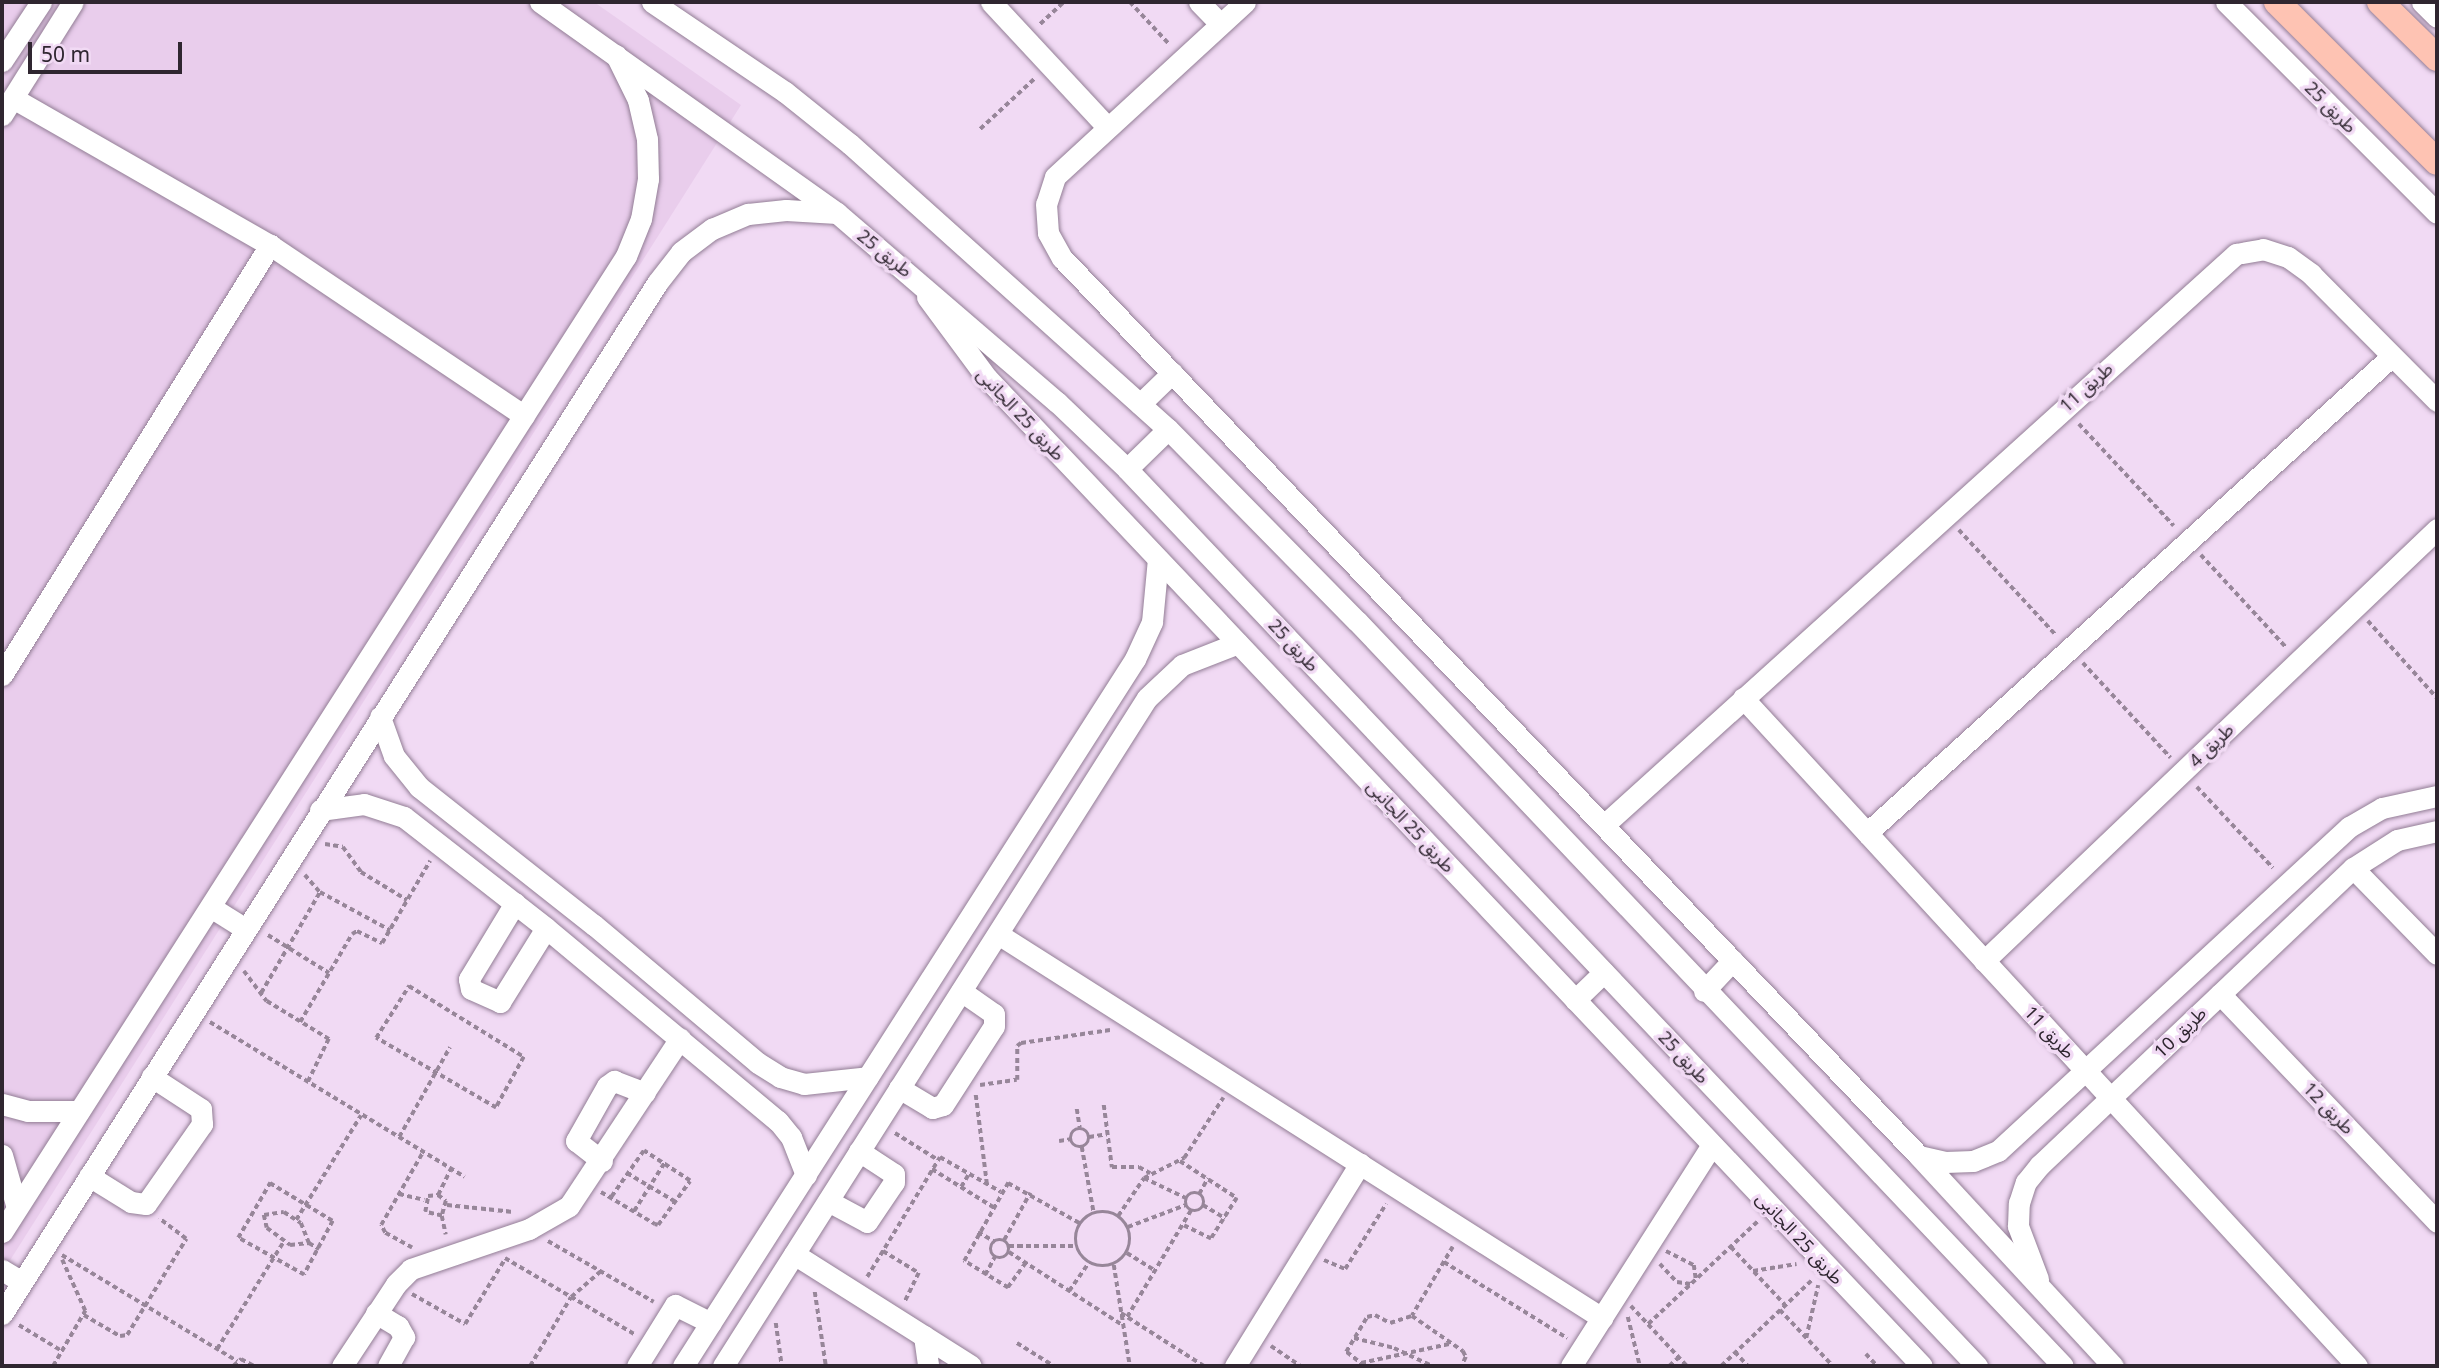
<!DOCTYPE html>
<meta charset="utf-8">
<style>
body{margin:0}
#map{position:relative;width:2439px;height:1368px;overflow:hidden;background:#f1daf4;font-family:"Noto Sans","Noto Sans Arabic",sans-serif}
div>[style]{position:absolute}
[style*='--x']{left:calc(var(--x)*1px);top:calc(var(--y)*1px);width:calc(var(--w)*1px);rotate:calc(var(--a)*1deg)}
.built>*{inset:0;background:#e9cdec}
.path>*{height:3.5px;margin-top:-1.75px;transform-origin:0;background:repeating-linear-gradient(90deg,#978699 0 5px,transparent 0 8.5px)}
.path>.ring{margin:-1.75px;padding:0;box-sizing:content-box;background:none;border:3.5px solid #978699;border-radius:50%}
.roads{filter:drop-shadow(0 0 2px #927d95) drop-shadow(0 0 2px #927d95)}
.minor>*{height:21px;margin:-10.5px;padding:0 10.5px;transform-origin:10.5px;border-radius:10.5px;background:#fff}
.major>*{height:26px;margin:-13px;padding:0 13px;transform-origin:13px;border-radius:13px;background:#fec3b3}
span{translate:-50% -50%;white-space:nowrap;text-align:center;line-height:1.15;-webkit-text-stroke:7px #f1daf4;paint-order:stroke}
.street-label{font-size:18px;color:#2f2630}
.frame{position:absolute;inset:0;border:4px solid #2f2630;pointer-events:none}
.scale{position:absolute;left:28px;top:42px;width:154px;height:32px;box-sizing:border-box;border:4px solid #2f2630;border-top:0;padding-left:9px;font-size:21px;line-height:24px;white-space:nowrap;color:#2f2630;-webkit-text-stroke:5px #f1daf4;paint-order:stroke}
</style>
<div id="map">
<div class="built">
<div style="clip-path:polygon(2px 2px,594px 2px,741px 105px,2px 1273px)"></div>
</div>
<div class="path">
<div style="--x:1130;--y:2;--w:57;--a:47.1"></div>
<div style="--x:1040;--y:24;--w:33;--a:-43"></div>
<div style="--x:980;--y:129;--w:75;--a:-42.8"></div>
<div style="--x:2079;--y:424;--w:139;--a:47"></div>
<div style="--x:1959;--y:530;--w:143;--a:47.3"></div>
<div style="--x:2201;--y:555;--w:125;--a:47.3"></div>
<div style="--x:2368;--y:621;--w:103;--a:48.1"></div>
<div style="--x:2083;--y:663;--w:129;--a:47.2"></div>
<div style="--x:2197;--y:787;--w:111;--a:46.8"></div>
<div style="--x:325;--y:844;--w:18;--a:9"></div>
<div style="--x:343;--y:847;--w:31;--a:54"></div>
<div style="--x:361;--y:872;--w:54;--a:31.3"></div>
<div style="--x:305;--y:875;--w:23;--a:49"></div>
<div style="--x:320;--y:892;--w:80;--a:28.5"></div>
<div style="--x:268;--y:935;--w:72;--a:31.9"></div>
<div style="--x:244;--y:971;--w:38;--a:53"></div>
<div style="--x:267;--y:1001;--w:73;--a:31.5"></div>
<div style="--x:329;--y:1039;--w:48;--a:116"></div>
<div style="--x:409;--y:986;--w:135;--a:31.7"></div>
<div style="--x:524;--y:1057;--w:58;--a:118.8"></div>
<div style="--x:496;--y:1108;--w:139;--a:-149.7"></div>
<div style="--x:376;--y:1038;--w:62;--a:-57.6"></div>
<div style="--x:261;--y:993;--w:117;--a:-59.7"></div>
<div style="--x:210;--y:1022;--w:298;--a:31.3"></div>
<div style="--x:300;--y:1022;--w:102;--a:-59.4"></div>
<div style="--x:352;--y:934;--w:6;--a:-31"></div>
<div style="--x:357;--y:931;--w:28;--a:26"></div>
<div style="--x:382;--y:943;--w:95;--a:-59.7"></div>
<div style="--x:980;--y:1085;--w:37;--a:-8"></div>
<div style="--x:1017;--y:1080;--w:34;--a:-90"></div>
<div style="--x:1017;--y:1046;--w:5;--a:-37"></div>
<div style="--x:1021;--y:1043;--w:90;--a:-8.3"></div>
<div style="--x:976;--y:1095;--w:89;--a:82.9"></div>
<div style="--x:1104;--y:1105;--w:63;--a:82.6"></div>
<div style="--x:1112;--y:1167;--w:27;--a:0"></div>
<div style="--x:1139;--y:1167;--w:13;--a:29"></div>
<div style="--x:1077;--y:1109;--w:19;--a:81"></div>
<div class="ring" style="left:1071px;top:1129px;width:14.5px;height:14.5px"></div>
<div style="--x:895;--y:1133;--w:51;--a:32.1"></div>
<div style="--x:399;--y:1137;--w:103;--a:-60.5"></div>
<div style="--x:1089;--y:1137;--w:18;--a:-9"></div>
<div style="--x:1059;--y:1141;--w:12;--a:-9"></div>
<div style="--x:1082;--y:1147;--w:68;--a:79.8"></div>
<div style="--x:1180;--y:1161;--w:68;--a:33"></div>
<div style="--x:1237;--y:1198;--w:49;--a:122.4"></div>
<div style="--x:1211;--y:1239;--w:30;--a:-154"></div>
<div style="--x:932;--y:1169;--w:72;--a:31.9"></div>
<div style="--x:627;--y:1173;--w:57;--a:30.6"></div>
<div style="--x:1144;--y:1178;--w:47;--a:25.5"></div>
<div style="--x:270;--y:1183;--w:74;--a:31.1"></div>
<div style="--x:333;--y:1221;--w:61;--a:118.2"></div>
<div style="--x:304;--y:1275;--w:76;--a:-150.7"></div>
<div style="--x:238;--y:1238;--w:64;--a:-59.8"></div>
<div style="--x:961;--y:1187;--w:17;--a:-59"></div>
<div style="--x:601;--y:1192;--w:63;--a:30.7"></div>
<div style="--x:655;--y:1224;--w:3;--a:18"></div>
<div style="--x:658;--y:1225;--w:54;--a:-54"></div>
<div style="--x:690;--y:1181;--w:55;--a:-146.9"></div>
<div style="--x:644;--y:1151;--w:57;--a:125.1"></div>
<div class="ring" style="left:1186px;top:1193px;width:14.5px;height:14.5px"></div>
<div style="--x:399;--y:1194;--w:26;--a:13"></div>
<div style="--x:1199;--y:1194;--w:18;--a:-61"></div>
<div style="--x:438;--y:1195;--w:30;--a:-64"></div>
<div style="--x:447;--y:1205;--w:67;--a:6"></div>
<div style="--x:1203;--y:1205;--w:26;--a:31"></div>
<div style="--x:634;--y:1211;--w:58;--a:-57.7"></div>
<div class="ring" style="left:1076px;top:1212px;width:50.5px;height:50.5px"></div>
<div style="--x:264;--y:1215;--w:20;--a:-9"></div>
<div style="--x:284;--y:1212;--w:20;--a:33"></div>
<div style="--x:301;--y:1223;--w:22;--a:68"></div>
<div style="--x:309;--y:1243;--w:12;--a:31"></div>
<div style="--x:264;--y:1215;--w:13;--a:77"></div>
<div style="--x:267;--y:1228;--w:29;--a:36"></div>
<div style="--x:290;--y:1245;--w:19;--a:-6"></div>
<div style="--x:442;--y:1216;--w:17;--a:-167"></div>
<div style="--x:425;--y:1212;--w:16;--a:-79"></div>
<div style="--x:428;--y:1196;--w:10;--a:-6"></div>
<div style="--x:438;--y:1195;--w:10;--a:37"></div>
<div style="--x:446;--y:1201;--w:16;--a:105"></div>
<div style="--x:442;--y:1216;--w:19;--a:78"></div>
<div style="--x:1118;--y:1216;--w:46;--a:-55.6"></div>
<div style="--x:1144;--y:1178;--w:45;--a:-26.6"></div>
<div style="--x:1184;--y:1158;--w:72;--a:-57"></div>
<div style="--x:296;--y:1220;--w:123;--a:-58.2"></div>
<div style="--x:1128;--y:1227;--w:62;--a:-20.8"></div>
<div style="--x:978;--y:1232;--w:20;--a:30"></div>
<div style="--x:1004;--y:1240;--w:54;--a:-61"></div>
<div class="ring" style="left:991px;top:1240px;width:14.5px;height:14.5px"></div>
<div style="--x:548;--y:1241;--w:122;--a:29.9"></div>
<div style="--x:1009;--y:1246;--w:68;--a:0"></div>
<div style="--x:1453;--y:1247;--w:80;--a:120.7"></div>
<div style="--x:1412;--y:1316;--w:62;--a:34.5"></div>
<div style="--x:1463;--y:1351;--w:7;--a:63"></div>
<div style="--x:1466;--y:1357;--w:10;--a:114"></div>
<div style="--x:1731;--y:1247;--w:79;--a:47"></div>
<div style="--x:412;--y:1248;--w:31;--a:-151"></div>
<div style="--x:385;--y:1233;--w:9;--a:-117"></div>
<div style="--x:381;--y:1225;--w:84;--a:-60.1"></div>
<div style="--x:883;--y:1251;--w:42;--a:31.4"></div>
<div style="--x:919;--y:1273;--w:32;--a:116"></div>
<div style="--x:1666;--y:1251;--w:31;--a:27"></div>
<div style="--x:1694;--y:1265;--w:14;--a:82"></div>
<div style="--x:1009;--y:1252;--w:137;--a:32.8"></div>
<div style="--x:1127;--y:1253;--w:34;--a:32"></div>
<div style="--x:62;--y:1255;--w:205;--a:31.2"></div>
<div style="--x:505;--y:1258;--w:150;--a:30.5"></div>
<div style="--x:1324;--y:1260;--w:23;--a:23"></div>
<div style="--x:1345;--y:1269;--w:77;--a:-57.8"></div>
<div style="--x:1444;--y:1262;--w:145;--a:31.7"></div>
<div style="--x:1026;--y:1263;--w:31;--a:126"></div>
<div style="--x:1008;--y:1288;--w:52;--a:-148.5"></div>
<div style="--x:964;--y:1261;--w:90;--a:-60.6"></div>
<div style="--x:1008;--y:1183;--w:84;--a:29.3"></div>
<div style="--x:1660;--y:1264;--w:25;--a:47"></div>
<div style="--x:1677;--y:1282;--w:14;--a:8"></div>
<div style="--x:1114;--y:1265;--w:102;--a:81"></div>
<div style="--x:1753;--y:1271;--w:44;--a:-9.2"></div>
<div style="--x:985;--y:1275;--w:21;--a:-62"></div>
<div style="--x:867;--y:1277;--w:140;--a:-58.7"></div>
<div style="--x:940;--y:1157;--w:70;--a:29.8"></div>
<div style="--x:1069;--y:1291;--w:35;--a:-55"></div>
<div style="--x:815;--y:1292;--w:75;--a:81.5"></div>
<div style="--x:412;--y:1294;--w:61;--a:29.5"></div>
<div style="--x:465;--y:1324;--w:76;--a:-58.4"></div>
<div style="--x:1631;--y:1306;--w:82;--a:47"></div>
<div style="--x:1780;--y:1310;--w:77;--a:46.6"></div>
<div style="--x:1121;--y:1313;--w:98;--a:32.6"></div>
<div style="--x:84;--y:1315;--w:42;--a:30.3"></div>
<div style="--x:120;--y:1336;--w:7;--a:-8"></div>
<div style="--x:127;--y:1335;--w:113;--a:-58.4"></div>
<div style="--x:186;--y:1239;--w:34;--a:-143"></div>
<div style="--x:1127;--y:1317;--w:125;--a:-59.1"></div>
<div style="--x:1628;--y:1317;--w:50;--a:76.2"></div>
<div style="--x:776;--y:1323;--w:43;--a:82.1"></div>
<div style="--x:1648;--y:1324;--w:152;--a:-43.1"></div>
<div style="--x:19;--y:1325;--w:50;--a:31.2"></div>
<div style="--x:1354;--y:1338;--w:41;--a:14"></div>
<div style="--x:1394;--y:1348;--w:42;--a:25.3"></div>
<div style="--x:1806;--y:1338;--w:54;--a:-77.2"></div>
<div style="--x:1017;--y:1343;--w:44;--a:31.9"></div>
<div style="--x:1271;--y:1346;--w:36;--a:34"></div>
<div style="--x:217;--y:1349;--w:127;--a:-58.2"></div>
<div style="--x:1735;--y:1352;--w:19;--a:47"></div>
<div style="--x:1866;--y:1354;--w:16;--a:47"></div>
<div style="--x:1361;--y:1363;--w:90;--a:-12.2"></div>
<div style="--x:53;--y:1366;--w:64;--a:-59.8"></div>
<div style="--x:85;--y:1311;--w:56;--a:-114.3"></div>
<div style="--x:233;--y:1366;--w:11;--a:-41"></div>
<div style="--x:241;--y:1359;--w:15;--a:28"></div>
<div style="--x:530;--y:1366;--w:80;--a:-59.3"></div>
<div style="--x:571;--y:1297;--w:40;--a:-41"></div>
<div style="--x:1364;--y:1366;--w:23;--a:-142"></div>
<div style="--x:1346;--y:1352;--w:41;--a:-59"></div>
<div style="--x:1367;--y:1317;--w:8;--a:-14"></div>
<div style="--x:1375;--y:1315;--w:17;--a:28"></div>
<div style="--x:1390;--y:1323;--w:23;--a:-18"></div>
<div style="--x:1669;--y:1366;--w:13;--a:-42"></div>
<div style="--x:1721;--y:1366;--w:127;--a:-43.4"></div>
</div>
<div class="roads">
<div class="minor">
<div style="--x:540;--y:2;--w:364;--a:35.4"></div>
<div style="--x:837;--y:213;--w:290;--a:40.7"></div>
<div style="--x:1057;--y:402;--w:97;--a:43.7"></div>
<div style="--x:1127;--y:469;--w:1236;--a:46.54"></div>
<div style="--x:652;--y:2;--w:161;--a:34.1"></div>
<div style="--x:785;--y:92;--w:83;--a:38.7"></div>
<div style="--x:850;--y:144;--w:427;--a:41.9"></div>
<div style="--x:1168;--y:429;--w:269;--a:45.5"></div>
<div style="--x:1357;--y:621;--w:1026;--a:46.54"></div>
<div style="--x:991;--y:2;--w:171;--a:47.1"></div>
<div style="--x:1199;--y:2;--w:30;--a:46"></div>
<div style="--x:1245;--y:2;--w:258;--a:137.4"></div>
<div style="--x:1055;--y:177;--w:28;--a:108"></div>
<div style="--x:1046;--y:204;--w:29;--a:86"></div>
<div style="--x:1048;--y:233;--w:29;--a:61"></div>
<div style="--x:1062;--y:258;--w:1241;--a:46.34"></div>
<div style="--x:1919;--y:1156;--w:286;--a:47.3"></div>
<div style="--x:2226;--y:2;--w:298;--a:45"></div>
<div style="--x:2422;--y:2;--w:21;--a:45"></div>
<div style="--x:2;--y:61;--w:71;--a:-56.5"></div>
<div style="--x:13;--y:98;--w:296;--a:29.8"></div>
<div style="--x:270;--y:245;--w:306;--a:33.9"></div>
<div style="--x:2;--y:115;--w:133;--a:-57.9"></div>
<div style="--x:927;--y:297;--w:101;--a:53.5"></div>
<div style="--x:987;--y:378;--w:1360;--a:46.58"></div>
<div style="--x:1140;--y:404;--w:45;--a:-44.1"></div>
<div style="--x:1127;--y:469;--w:57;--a:-44.3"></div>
<div style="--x:2;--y:675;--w:507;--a:-58.07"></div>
<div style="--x:1743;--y:698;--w:907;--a:47.41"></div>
<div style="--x:380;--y:717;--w:41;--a:70.3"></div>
<div style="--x:394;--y:756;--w:40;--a:51"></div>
<div style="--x:419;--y:787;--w:223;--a:38.3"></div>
<div style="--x:594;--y:925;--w:214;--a:40.1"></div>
<div style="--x:758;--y:1063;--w:26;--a:32"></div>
<div style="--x:780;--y:1077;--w:25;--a:16"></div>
<div style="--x:804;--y:1084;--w:64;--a:-6.2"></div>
<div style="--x:320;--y:810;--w:44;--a:-7.8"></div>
<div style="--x:364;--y:804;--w:42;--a:18"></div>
<div style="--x:404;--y:817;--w:180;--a:38"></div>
<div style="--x:546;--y:928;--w:302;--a:39.8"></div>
<div style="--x:778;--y:1121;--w:21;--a:51"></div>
<div style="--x:791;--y:1137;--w:41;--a:68.5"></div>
<div style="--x:1604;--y:825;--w:852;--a:-42.1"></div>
<div style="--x:2236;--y:254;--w:27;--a:-10"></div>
<div style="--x:2263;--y:249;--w:26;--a:18"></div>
<div style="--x:2288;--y:257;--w:29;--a:36"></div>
<div style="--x:2311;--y:274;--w:179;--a:45.2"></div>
<div style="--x:1867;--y:833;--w:709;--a:-42.26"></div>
<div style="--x:2353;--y:868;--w:120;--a:45.7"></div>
<div style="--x:515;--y:903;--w:89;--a:121.2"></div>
<div style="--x:469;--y:979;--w:10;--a:79"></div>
<div style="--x:471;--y:989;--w:32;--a:24"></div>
<div style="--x:500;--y:1002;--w:87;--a:-58.1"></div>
<div style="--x:212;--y:908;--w:39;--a:32"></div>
<div style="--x:998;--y:934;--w:716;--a:32.45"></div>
<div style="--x:1984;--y:961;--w:626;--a:-43.64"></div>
<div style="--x:1704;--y:991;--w:42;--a:-46.9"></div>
<div style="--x:2220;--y:994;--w:315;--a:46.4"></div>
<div style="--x:1575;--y:1000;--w:40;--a:-44"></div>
<div style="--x:899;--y:1088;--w:39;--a:31"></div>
<div style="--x:932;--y:1108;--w:11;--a:-15"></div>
<div style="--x:943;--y:1105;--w:94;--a:-57.2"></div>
<div style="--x:994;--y:1026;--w:12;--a:-90"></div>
<div style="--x:994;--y:1014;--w:40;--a:-145.1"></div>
<div style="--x:2;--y:1104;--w:27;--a:15"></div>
<div style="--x:28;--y:1111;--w:51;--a:0"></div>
<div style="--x:2;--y:1155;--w:55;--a:74.2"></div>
<div style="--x:1919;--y:1156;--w:27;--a:13"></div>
<div style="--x:1945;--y:1162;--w:28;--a:-2"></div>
<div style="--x:1973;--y:1161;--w:27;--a:-22"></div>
<div style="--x:1998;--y:1151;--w:478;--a:-42.7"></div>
<div style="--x:2349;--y:827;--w:38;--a:-30"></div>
<div style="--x:2382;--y:808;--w:56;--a:-12.3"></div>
<div style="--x:602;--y:1161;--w:33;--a:-142"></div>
<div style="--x:576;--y:1141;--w:63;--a:-60.6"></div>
<div style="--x:607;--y:1086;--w:9;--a:-36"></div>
<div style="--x:614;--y:1081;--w:33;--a:21"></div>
<div style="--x:89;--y:1176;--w:49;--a:31.8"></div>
<div style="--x:131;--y:1202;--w:15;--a:8"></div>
<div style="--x:146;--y:1204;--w:98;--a:-55"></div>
<div style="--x:202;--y:1124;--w:15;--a:-94"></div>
<div style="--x:201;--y:1109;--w:59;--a:-146.9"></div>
<div style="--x:828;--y:1201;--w:44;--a:28.3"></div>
<div style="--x:867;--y:1222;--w:48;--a:-56"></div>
<div style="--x:894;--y:1182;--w:8;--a:-90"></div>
<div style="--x:894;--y:1174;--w:42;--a:-146.7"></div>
<div style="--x:2;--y:1232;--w:1158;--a:-57.41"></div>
<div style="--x:626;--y:256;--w:40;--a:-68"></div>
<div style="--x:641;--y:219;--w:41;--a:-80.1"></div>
<div style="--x:648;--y:179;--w:40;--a:-91.4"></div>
<div style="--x:647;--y:139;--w:40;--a:-103"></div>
<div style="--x:638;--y:100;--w:50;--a:-116.1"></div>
<div style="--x:794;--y:1254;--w:209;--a:32.3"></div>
<div style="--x:2;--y:1270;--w:23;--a:31"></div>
<div style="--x:2038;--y:1279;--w:57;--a:-110.7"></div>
<div style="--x:2018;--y:1226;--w:23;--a:-88"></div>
<div style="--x:2019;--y:1203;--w:22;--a:-72"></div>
<div style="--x:2026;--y:1182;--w:22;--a:-51"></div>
<div style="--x:2040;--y:1165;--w:431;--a:-43.5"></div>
<div style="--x:2353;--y:868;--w:52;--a:-32.5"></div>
<div style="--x:2397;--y:840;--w:41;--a:-12.7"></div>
<div style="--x:376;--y:1313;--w:26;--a:31"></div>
<div style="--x:398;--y:1326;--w:13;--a:61"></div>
<div style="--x:404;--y:1337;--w:33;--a:119"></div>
<div style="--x:2;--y:1314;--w:1221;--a:-57.57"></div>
<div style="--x:657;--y:283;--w:39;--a:-52"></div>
<div style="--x:681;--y:252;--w:39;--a:-37"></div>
<div style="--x:712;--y:229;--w:39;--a:-23"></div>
<div style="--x:748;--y:214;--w:38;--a:-6"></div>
<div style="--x:786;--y:210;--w:51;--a:3.4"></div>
<div style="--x:924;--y:1336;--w:30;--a:82"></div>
<div style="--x:342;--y:1366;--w:98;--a:-56.6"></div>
<div style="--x:396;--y:1284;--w:21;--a:-45"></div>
<div style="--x:411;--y:1269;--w:125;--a:-18.7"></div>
<div style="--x:529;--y:1229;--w:46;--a:-29.9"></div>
<div style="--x:569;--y:1206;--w:201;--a:-56.5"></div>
<div style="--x:637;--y:1366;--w:72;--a:-58.1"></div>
<div style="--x:675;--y:1305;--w:40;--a:26.6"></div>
<div style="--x:683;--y:1366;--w:839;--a:-57.41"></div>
<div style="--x:1135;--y:659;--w:41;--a:-65.3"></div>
<div style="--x:1152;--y:622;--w:63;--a:-84.6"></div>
<div style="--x:723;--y:1366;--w:791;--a:-57.6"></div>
<div style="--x:1147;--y:698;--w:48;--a:-43.3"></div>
<div style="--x:1182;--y:665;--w:60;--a:-21.4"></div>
<div style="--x:1235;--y:1366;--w:238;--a:-58.3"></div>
<div style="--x:1571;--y:1366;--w:262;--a:-57.5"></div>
</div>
<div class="major">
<div style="--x:2277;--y:2;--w:226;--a:45"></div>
<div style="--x:2380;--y:2;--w:80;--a:44.5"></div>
</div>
</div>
<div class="street-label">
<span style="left:2331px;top:107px;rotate:45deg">طريق 25</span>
<span style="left:885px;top:253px;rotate:39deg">طريق 25</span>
<span style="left:2086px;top:387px;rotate:-42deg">طريق 11</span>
<span style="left:1021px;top:414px;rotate:47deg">طريق 25 الجانبى</span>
<span style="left:1294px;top:645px;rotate:47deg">طريق 25</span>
<span style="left:2211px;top:745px;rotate:-44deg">طريق 4</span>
<span style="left:1411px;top:826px;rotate:47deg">طريق 25 الجانبى</span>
<span style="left:2050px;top:1032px;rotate:47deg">طريق 11</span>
<span style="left:2180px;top:1032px;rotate:-44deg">طريق 10</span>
<span style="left:1684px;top:1057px;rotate:47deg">طريق 25</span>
<span style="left:2329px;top:1108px;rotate:46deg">طريق 12</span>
<span style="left:1800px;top:1238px;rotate:47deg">طريق 25 الجانبى</span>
</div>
<div class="frame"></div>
<div class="scale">50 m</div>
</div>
